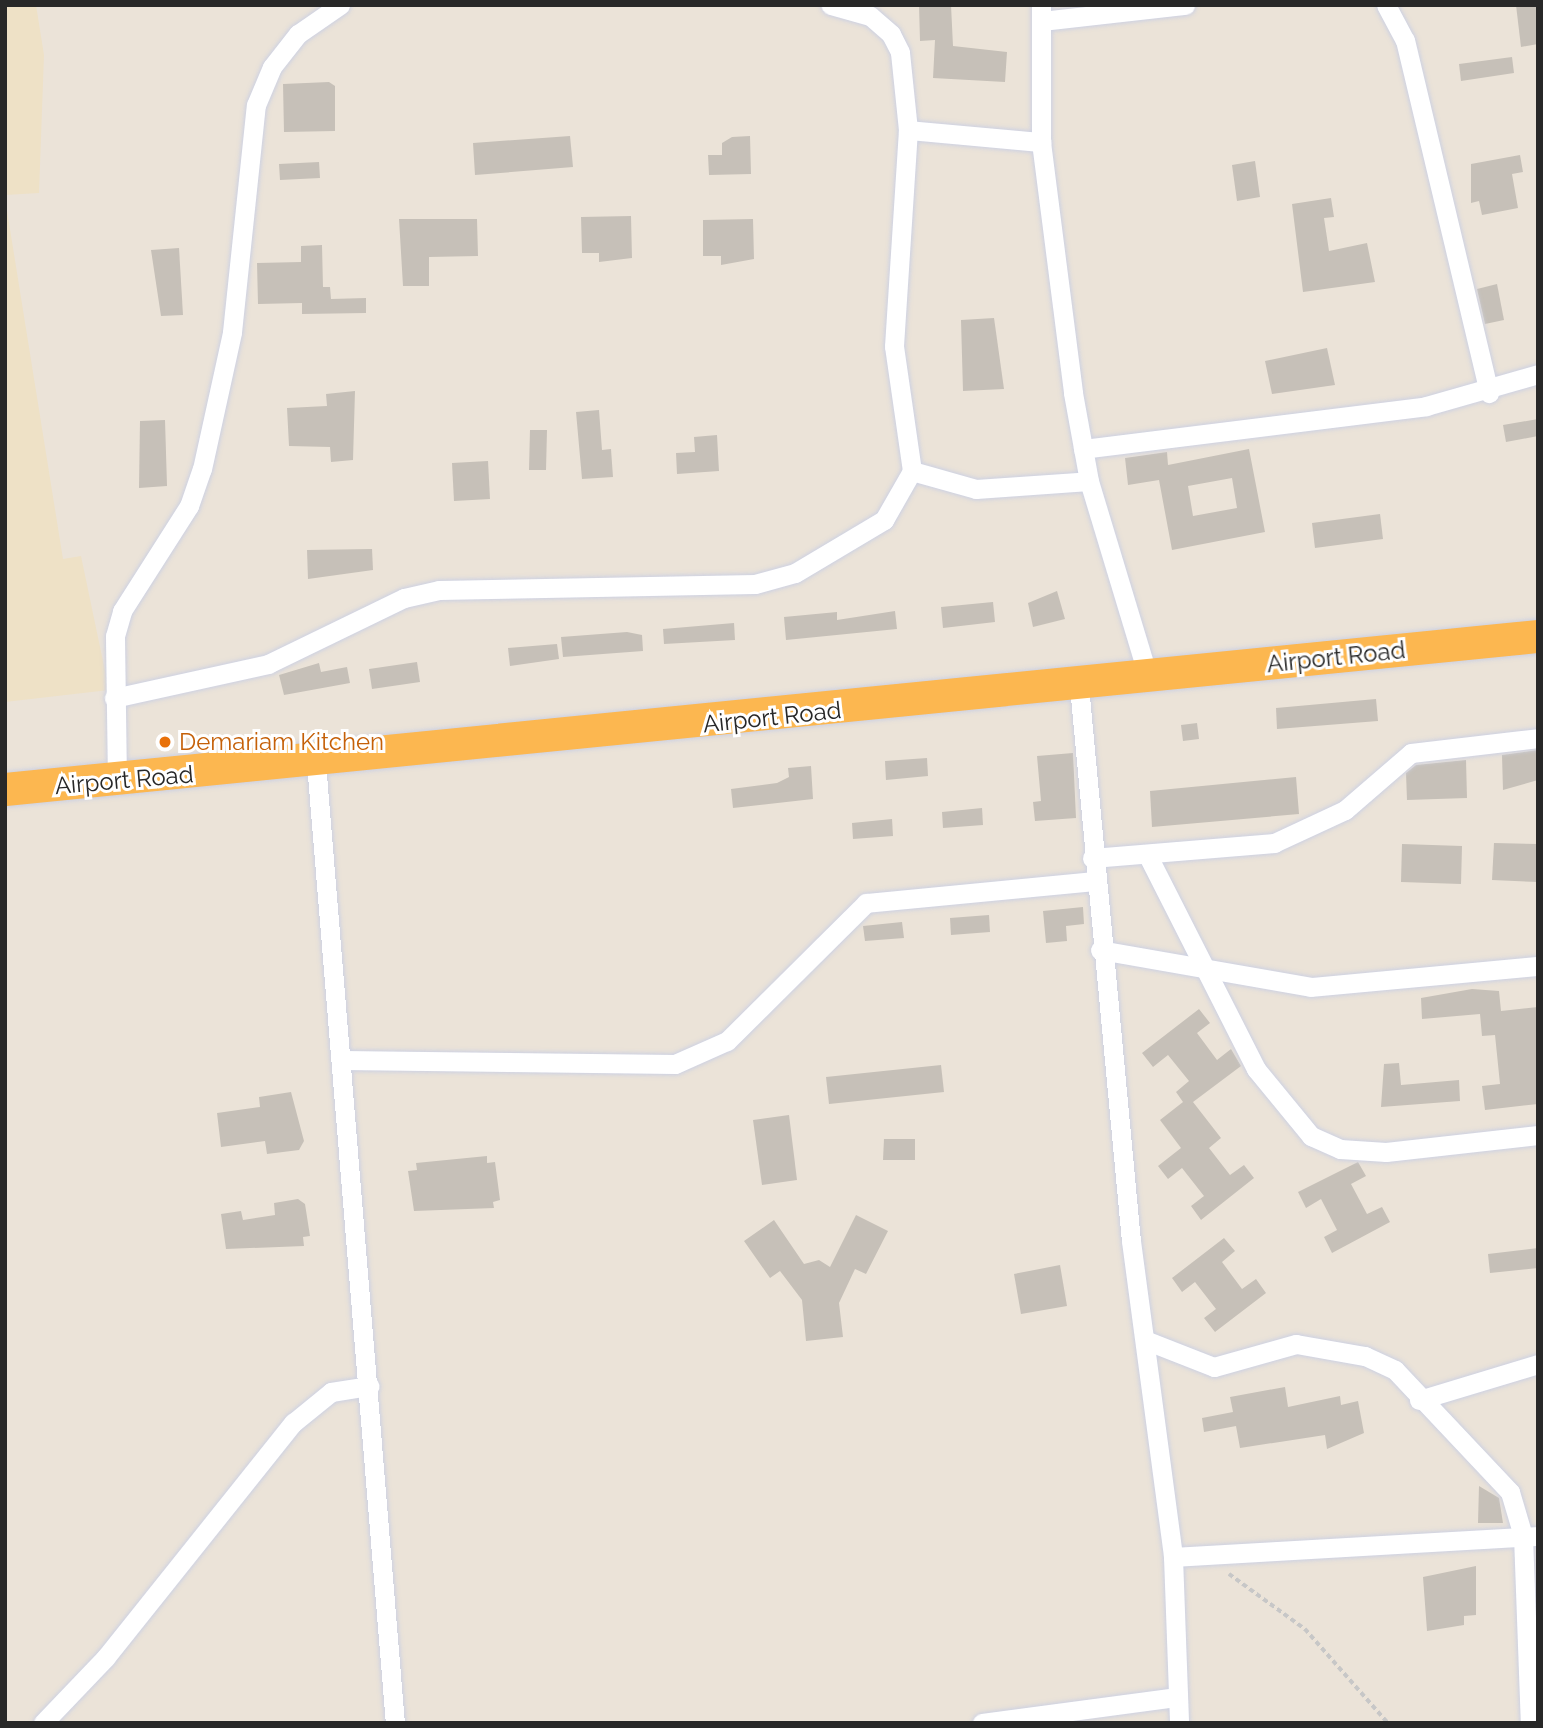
<!DOCTYPE html>
<style>
body{margin:0}
#map{position:relative;width:1543px;height:1728px;overflow:hidden;background:#ebe3d8;font-family:Raleway,sans-serif}
div>[style]{position:absolute}
[style*='--x']{left:calc(var(--x)*1px);top:calc(var(--y)*1px);width:calc(var(--w)*1px);rotate:calc(var(--a)*1deg)}
.education>*{inset:0;background:#eee1c6}
.building>*{inset:0;background:#c6c0b8}
.path>*{height:3.5px;margin-top:-1.75px;transform-origin:0;background:repeating-linear-gradient(90deg,#c7c7c7 0 5px,transparent 0 8.5px)}
.roads{filter:drop-shadow(0 0 2px #cdd1e2) drop-shadow(0 0 2px #cdd1e2)}
.minor>*{height:19px;margin:-9.5px;padding:0 9.5px;transform-origin:9.5px;border-radius:9.5px;background:#fff}
.trunk>*{height:33px;margin:-16.5px;padding:0 16.5px;transform-origin:16.5px;border-radius:16.5px;background:#fcb750}
.dots>*{width:19px;height:19px;translate:-50% -50%;box-sizing:border-box;border:4px solid #fff;border-radius:50%}
span{translate:-50% -50%;white-space:nowrap;text-align:center;line-height:1.15;-webkit-text-stroke:6px #fff;paint-order:stroke}
.street-label{font-size:24px;color:#282828}
.food-label{font-size:24px;color:#c56008}
.left{translate:0 -50%;text-align:left}
.frame{position:absolute;inset:0;border:7px solid #282828;pointer-events:none}
</style>
<div id="map">
<div class="education">
<div style="clip-path:polygon(5px 5px,36px 5px,44px 55px,39px 193px,5px 195px)"></div>
<div style="clip-path:polygon(5px 198px,63px 559px,81px 556px,109px 690px,5px 702px)"></div>
</div>
<div class="building">
<div style="clip-path:polygon(919px 5px,951px 5px,953px 46px,1007px 52px,1005px 82px,933px 78px,935px 40px,920px 41px)"></div>
<div style="clip-path:polygon(1516px 5px,1538px 5px,1538px 44px,1521px 47px)"></div>
<div style="clip-path:polygon(1512px 57px,1514px 73px,1461px 81px,1459px 64px)"></div>
<div style="clip-path:polygon(329px 82px,335px 86px,335px 131px,284px 132px,283px 84px)"></div>
<div style="clip-path:polygon(570px 136px,573px 167px,475px 175px,473px 143px)"></div>
<div style="clip-path:polygon(750px 136px,751px 174px,709px 175px,708px 155px,722px 155px,722px 143px,732px 137px)"></div>
<div style="clip-path:polygon(1520px 155px,1523px 172px,1512px 174px,1518px 208px,1482px 215px,1479px 201px,1471px 203px,1471px 164px)"></div>
<div style="clip-path:polygon(1255px 161px,1260px 197px,1237px 201px,1232px 165px)"></div>
<div style="clip-path:polygon(319px 162px,320px 178px,280px 180px,279px 164px)"></div>
<div style="clip-path:polygon(1331px 198px,1334px 217px,1324px 218px,1329px 251px,1367px 243px,1375px 282px,1303px 292px,1292px 204px)"></div>
<div style="clip-path:polygon(631px 216px,632px 258px,599px 262px,599px 253px,582px 253px,581px 217px)"></div>
<div style="clip-path:polygon(399px 219px,477px 219px,478px 256px,429px 257px,429px 286px,403px 286px)"></div>
<div style="clip-path:polygon(753px 219px,754px 259px,721px 265px,721px 256px,703px 256px,703px 220px)"></div>
<div style="clip-path:polygon(322px 245px,323px 287px,330px 287px,331px 299px,366px 298px,366px 313px,302px 314px,302px 303px,258px 304px,257px 263px,301px 262px,301px 246px)"></div>
<div style="clip-path:polygon(179px 248px,183px 315px,161px 316px,151px 250px)"></div>
<div style="clip-path:polygon(1497px 284px,1504px 320px,1485px 324px,1477px 289px)"></div>
<div style="clip-path:polygon(994px 318px,1004px 389px,963px 391px,961px 320px)"></div>
<div style="clip-path:polygon(1327px 348px,1335px 385px,1272px 394px,1265px 361px)"></div>
<div style="clip-path:polygon(355px 391px,353px 460px,331px 462px,330px 447px,289px 446px,287px 408px,327px 406px,326px 394px)"></div>
<div style="clip-path:polygon(599px 410px,602px 450px,611px 449px,613px 477px,582px 479px,576px 412px)"></div>
<div style="clip-path:polygon(1538px 419px,1538px 436px,1506px 442px,1503px 425px)"></div>
<div style="clip-path:polygon(165px 420px,167px 486px,139px 488px,140px 421px)"></div>
<div style="clip-path:polygon(530px 430px,547px 430px,546px 470px,529px 470px)"></div>
<div style="clip-path:polygon(717px 435px,719px 471px,677px 474px,676px 453px,695px 452px,694px 437px)"></div>
<div style="clip-path:polygon(evenodd,1249px 449px,1265px 532px,1172px 550px,1159px 480px,1128px 485px,1125px 458px,1167px 452px,1168px 465px,1249px 449px,1232px 478px,1237px 508px,1193px 516px,1188px 486px,1232px 478px)"></div>
<div style="clip-path:polygon(488px 461px,490px 499px,454px 501px,452px 463px)"></div>
<div style="clip-path:polygon(1380px 514px,1383px 539px,1315px 548px,1312px 523px)"></div>
<div style="clip-path:polygon(372px 549px,373px 570px,308px 579px,307px 550px)"></div>
<div style="clip-path:polygon(1057px 591px,1065px 619px,1033px 627px,1028px 603px)"></div>
<div style="clip-path:polygon(993px 602px,995px 622px,943px 628px,941px 607px)"></div>
<div style="clip-path:polygon(895px 611px,897px 629px,786px 640px,784px 617px,837px 612px,837px 620px)"></div>
<div style="clip-path:polygon(734px 623px,735px 640px,664px 644px,663px 629px)"></div>
<div style="clip-path:polygon(627px 632px,642px 635px,643px 651px,563px 657px,561px 637px)"></div>
<div style="clip-path:polygon(557px 644px,559px 659px,510px 666px,508px 648px)"></div>
<div style="clip-path:polygon(417px 662px,420px 682px,372px 689px,369px 669px)"></div>
<div style="clip-path:polygon(319px 663px,321px 672px,347px 667px,350px 683px,284px 695px,279px 675px)"></div>
<div style="clip-path:polygon(1376px 699px,1378px 721px,1277px 729px,1276px 708px)"></div>
<div style="clip-path:polygon(1197px 723px,1199px 739px,1183px 741px,1181px 725px)"></div>
<div style="clip-path:polygon(1538px 750px,1538px 780px,1503px 790px,1502px 755px)"></div>
<div style="clip-path:polygon(1073px 753px,1076px 818px,1035px 821px,1033px 802px,1041px 801px,1037px 756px)"></div>
<div style="clip-path:polygon(927px 758px,928px 776px,886px 780px,885px 761px)"></div>
<div style="clip-path:polygon(1466px 760px,1467px 798px,1407px 800px,1406px 773px,1416px 765px)"></div>
<div style="clip-path:polygon(811px 766px,813px 799px,733px 808px,731px 789px,777px 783px,789px 777px,788px 768px)"></div>
<div style="clip-path:polygon(1296px 777px,1299px 814px,1152px 827px,1150px 791px)"></div>
<div style="clip-path:polygon(982px 808px,983px 825px,943px 828px,942px 812px)"></div>
<div style="clip-path:polygon(892px 819px,893px 836px,853px 839px,852px 823px)"></div>
<div style="clip-path:polygon(1494px 843px,1538px 844px,1538px 882px,1492px 880px)"></div>
<div style="clip-path:polygon(1402px 844px,1462px 846px,1461px 884px,1401px 882px)"></div>
<div style="clip-path:polygon(1083px 907px,1084px 924px,1066px 926px,1067px 941px,1046px 943px,1043px 911px)"></div>
<div style="clip-path:polygon(989px 915px,990px 932px,951px 935px,950px 918px)"></div>
<div style="clip-path:polygon(902px 922px,904px 938px,865px 941px,863px 926px)"></div>
<div style="clip-path:polygon(1472px 989px,1499px 991px,1501px 1011px,1538px 1007px,1538px 1104px,1485px 1110px,1482px 1086px,1500px 1084px,1495px 1035px,1482px 1036px,1480px 1014px,1422px 1019px,1421px 998px)"></div>
<div style="clip-path:polygon(1199px 1009px,1210px 1023px,1197px 1033px,1217px 1060px,1231px 1049px,1241px 1066px,1193px 1102px,1221px 1138px,1209px 1148px,1230px 1175px,1244px 1165px,1254px 1178px,1201px 1220px,1191px 1206px,1204px 1196px,1182px 1168px,1168px 1179px,1158px 1166px,1181px 1148px,1160px 1120px,1183px 1102px,1176px 1092px,1189px 1081px,1168px 1055px,1153px 1067px,1142px 1053px)"></div>
<div style="clip-path:polygon(1399px 1063px,1401px 1085px,1459px 1080px,1460px 1101px,1381px 1107px,1384px 1064px)"></div>
<div style="clip-path:polygon(941px 1065px,944px 1092px,829px 1104px,826px 1077px)"></div>
<div style="clip-path:polygon(291px 1092px,304px 1141px,299px 1150px,267px 1154px,265px 1141px,221px 1147px,217px 1113px,260px 1107px,259px 1097px)"></div>
<div style="clip-path:polygon(789px 1115px,797px 1180px,762px 1185px,753px 1120px)"></div>
<div style="clip-path:polygon(884px 1139px,915px 1139px,915px 1160px,883px 1160px)"></div>
<div style="clip-path:polygon(487px 1156px,487px 1163px,495px 1162px,500px 1200px,493px 1202px,494px 1208px,414px 1211px,408px 1171px,417px 1170px,416px 1163px)"></div>
<div style="clip-path:polygon(1358px 1162px,1366px 1176px,1351px 1184px,1367px 1214px,1382px 1207px,1390px 1222px,1332px 1253px,1324px 1237px,1337px 1230px,1321px 1199px,1306px 1208px,1298px 1192px)"></div>
<div style="clip-path:polygon(298px 1199px,305px 1204px,310px 1236px,303px 1237px,304px 1246px,226px 1249px,221px 1214px,241px 1211px,243px 1220px,275px 1215px,274px 1203px)"></div>
<div style="clip-path:polygon(856px 1215px,888px 1231px,866px 1274px,855px 1269px,839px 1303px,843px 1337px,806px 1341px,802px 1300px,780px 1271px,770px 1278px,744px 1241px,774px 1220px,804px 1264px,819px 1260px,830px 1267px)"></div>
<div style="clip-path:polygon(1224px 1238px,1235px 1251px,1222px 1262px,1242px 1289px,1256px 1279px,1266px 1293px,1215px 1332px,1204px 1318px,1216px 1309px,1195px 1282px,1182px 1292px,1172px 1278px)"></div>
<div style="clip-path:polygon(1538px 1248px,1538px 1268px,1490px 1273px,1488px 1254px)"></div>
<div style="clip-path:polygon(1060px 1265px,1067px 1306px,1021px 1314px,1014px 1274px)"></div>
<div style="clip-path:polygon(1285px 1387px,1288px 1407px,1340px 1396px,1341px 1405px,1358px 1401px,1364px 1433px,1327px 1449px,1325px 1435px,1240px 1448px,1236px 1426px,1204px 1432px,1202px 1418px,1233px 1412px,1230px 1397px)"></div>
<div style="clip-path:polygon(1479px 1486px,1499px 1498px,1503px 1523px,1478px 1523px)"></div>
<div style="clip-path:polygon(1476px 1566px,1476px 1615px,1464px 1616px,1464px 1625px,1427px 1631px,1423px 1577px)"></div>
</div>
<div class="path">
<div style="--x:1229;--y:1574;--w:94;--a:35.9"></div>
<div style="--x:1305;--y:1629;--w:125;--a:48.6"></div>
</div>
<div class="roads">
<div class="minor">
<div style="--x:1041;--y:5;--w:137;--a:90"></div>
<div style="--x:1041;--y:142;--w:253;--a:82.7"></div>
<div style="--x:1073;--y:393;--w:89;--a:79.7"></div>
<div style="--x:1089;--y:481;--w:205;--a:73.2"></div>
<div style="--x:1386;--y:5;--w:40;--a:62"></div>
<div style="--x:1405;--y:40;--w:363;--a:76.6"></div>
<div style="--x:1042;--y:21;--w:144;--a:-6.4"></div>
<div style="--x:908;--y:130;--w:134;--a:5.2"></div>
<div style="--x:1083;--y:449;--w:346;--a:-7.1"></div>
<div style="--x:1426;--y:406;--w:116;--a:-15.9"></div>
<div style="--x:912;--y:471;--w:66;--a:15.7"></div>
<div style="--x:976;--y:489;--w:113;--a:-4"></div>
<div style="--x:1079;--y:686;--w:557;--a:84.65"></div>
<div style="--x:1131;--y:1241;--w:319;--a:82.4"></div>
<div style="--x:1173;--y:1557;--w:166;--a:87.9"></div>
<div style="--x:114;--y:698;--w:158;--a:-12.4"></div>
<div style="--x:268;--y:664;--w:151;--a:-25.9"></div>
<div style="--x:404;--y:598;--w:36;--a:-13"></div>
<div style="--x:439;--y:590;--w:316;--a:-1.1"></div>
<div style="--x:755;--y:584;--w:41;--a:-15.4"></div>
<div style="--x:795;--y:573;--w:104;--a:-30.8"></div>
<div style="--x:884;--y:520;--w:56;--a:-60.3"></div>
<div style="--x:912;--y:471;--w:126;--a:-98.2"></div>
<div style="--x:894;--y:346;--w:216;--a:-86.3"></div>
<div style="--x:908;--y:130;--w:78;--a:-95.9"></div>
<div style="--x:900;--y:52;--w:20;--a:-117"></div>
<div style="--x:891;--y:34;--w:28;--a:-139"></div>
<div style="--x:870;--y:16;--w:41;--a:-164.2"></div>
<div style="--x:316;--y:763;--w:963;--a:85.3"></div>
<div style="--x:117;--y:781;--w:145;--a:-90.8"></div>
<div style="--x:115;--y:636;--w:26;--a:-74"></div>
<div style="--x:122;--y:611;--w:125;--a:-57.5"></div>
<div style="--x:189;--y:506;--w:39;--a:-71"></div>
<div style="--x:202;--y:469;--w:140;--a:-77.6"></div>
<div style="--x:232;--y:332;--w:228;--a:-84"></div>
<div style="--x:256;--y:105;--w:41;--a:-67.2"></div>
<div style="--x:272;--y:67;--w:42;--a:-51.8"></div>
<div style="--x:298;--y:34;--w:51;--a:-34.6"></div>
<div style="--x:1148;--y:856;--w:239;--a:63.1"></div>
<div style="--x:1256;--y:1069;--w:87;--a:50.6"></div>
<div style="--x:1311;--y:1136;--w:32;--a:24"></div>
<div style="--x:1340;--y:1149;--w:46;--a:3.7"></div>
<div style="--x:1386;--y:1152;--w:153;--a:-6.4"></div>
<div style="--x:1092;--y:858;--w:183;--a:-4.7"></div>
<div style="--x:1274;--y:843;--w:78;--a:-24.9"></div>
<div style="--x:1345;--y:810;--w:87;--a:-40.8"></div>
<div style="--x:1411;--y:753;--w:128;--a:-6.7"></div>
<div style="--x:1100;--y:950;--w:214;--a:9.9"></div>
<div style="--x:1311;--y:987;--w:228;--a:-5.3"></div>
<div style="--x:342;--y:1060;--w:333;--a:0.7"></div>
<div style="--x:675;--y:1064;--w:57;--a:-23.9"></div>
<div style="--x:727;--y:1041;--w:196;--a:-44.8"></div>
<div style="--x:866;--y:903;--w:228;--a:-5.5"></div>
<div style="--x:1145;--y:1340;--w:74;--a:21.4"></div>
<div style="--x:1214;--y:1367;--w:85;--a:-15.7"></div>
<div style="--x:1296;--y:1344;--w:70;--a:9.9"></div>
<div style="--x:1365;--y:1356;--w:33;--a:25"></div>
<div style="--x:1395;--y:1370;--w:168;--a:46.7"></div>
<div style="--x:1510;--y:1492;--w:46;--a:73.5"></div>
<div style="--x:1523;--y:1536;--w:187;--a:87.9"></div>
<div style="--x:1419;--y:1400;--w:124;--a:-16.8"></div>
<div style="--x:1173;--y:1557;--w:366;--a:-3.3"></div>
<div style="--x:43;--y:1723;--w:91;--a:-46.3"></div>
<div style="--x:106;--y:1657;--w:300;--a:-51.4"></div>
<div style="--x:293;--y:1423;--w:49;--a:-39.2"></div>
<div style="--x:331;--y:1392;--w:39;--a:-9"></div>
<div style="--x:982;--y:1723;--w:197;--a:-7.6"></div>
</div>
<div class="trunk">
<div style="--x:5;--y:789;--w:1541;--a:-5.7"></div>
</div>
</div>
<div class="dots">
<div style="left:165px;top:742px;background:#e8710a"></div>
</div>
<div class="street-label">
<span style="left:1336px;top:657px;rotate:-6deg">Airport Road</span>
<span style="left:772px;top:717px;rotate:-6deg">Airport Road</span>
<span style="left:124px;top:780px;rotate:-5deg">Airport Road</span>
</div>
<div class="food-label">
<span class="left" style="left:179px;top:742px">Demariam Kitchen</span>
</div>
<div class="frame"></div>
</div>
